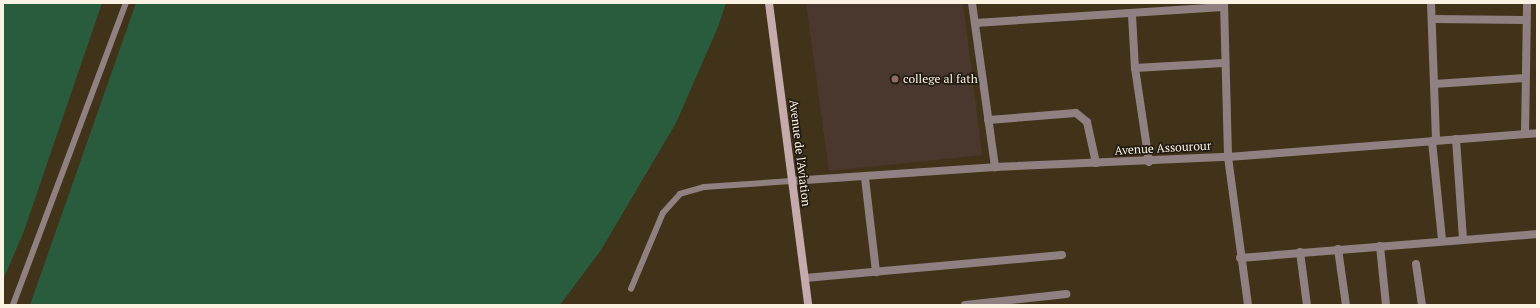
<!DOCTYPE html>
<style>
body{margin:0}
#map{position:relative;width:1540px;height:308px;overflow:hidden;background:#403319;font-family:"PT Serif",serif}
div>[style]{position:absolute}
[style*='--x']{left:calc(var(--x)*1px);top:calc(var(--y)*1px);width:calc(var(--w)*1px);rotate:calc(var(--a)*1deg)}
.education>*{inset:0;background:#4a382e}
.green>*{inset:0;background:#295c3c}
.lane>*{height:5.5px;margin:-2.75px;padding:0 2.75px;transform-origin:2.75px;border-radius:2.75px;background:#918081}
.street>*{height:8px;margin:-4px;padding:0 4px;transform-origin:4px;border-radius:4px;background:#918081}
.secondary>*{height:8px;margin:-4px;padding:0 4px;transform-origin:4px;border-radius:4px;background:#c5abac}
.dots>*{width:11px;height:11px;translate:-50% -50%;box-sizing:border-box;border:2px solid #221c10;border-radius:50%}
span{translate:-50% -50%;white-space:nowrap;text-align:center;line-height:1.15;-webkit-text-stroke:3.5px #221c10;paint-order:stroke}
.poi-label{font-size:12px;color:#fbf2e3}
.left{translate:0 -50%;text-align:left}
.street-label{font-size:12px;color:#fbf2e3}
.frame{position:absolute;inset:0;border:4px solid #fbf2e3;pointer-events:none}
</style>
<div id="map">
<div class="education">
<div style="clip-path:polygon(806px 3px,963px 3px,982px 155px,829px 171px)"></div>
</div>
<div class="green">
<div style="clip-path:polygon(3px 3px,102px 3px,24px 231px,3px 280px)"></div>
<div style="clip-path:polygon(136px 3px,726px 3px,718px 27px,676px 123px,601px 250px,560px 305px,30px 305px)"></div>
</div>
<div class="lane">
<div style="--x:631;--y:289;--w:82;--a:-67.2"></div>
<div style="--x:663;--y:213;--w:25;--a:-48"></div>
<div style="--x:680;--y:194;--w:25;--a:-16"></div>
<div style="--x:704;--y:187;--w:87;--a:-3.9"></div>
<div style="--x:13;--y:305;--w:322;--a:-69.5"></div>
</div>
<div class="street">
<div style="--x:972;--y:3;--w:166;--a:82"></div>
<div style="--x:1224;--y:3;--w:154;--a:88.5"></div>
<div style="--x:1228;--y:157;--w:149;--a:82.3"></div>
<div style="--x:1431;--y:3;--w:137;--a:87.9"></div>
<div style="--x:1132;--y:15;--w:53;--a:86.8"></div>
<div style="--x:1135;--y:68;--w:95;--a:81.5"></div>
<div style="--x:1432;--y:19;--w:94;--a:0.6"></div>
<div style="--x:975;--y:23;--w:249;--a:-3.7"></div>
<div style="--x:1135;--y:68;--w:89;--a:-3.2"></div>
<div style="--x:1434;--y:84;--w:91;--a:-3.8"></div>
<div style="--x:988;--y:120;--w:88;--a:-4.5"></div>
<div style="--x:1076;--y:113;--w:14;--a:39"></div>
<div style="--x:1087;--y:122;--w:42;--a:77.6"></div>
<div style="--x:1525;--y:134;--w:131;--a:-89.1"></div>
<div style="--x:1456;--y:139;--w:99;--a:86"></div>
<div style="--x:1432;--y:141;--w:100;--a:84.2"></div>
<div style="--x:865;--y:178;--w:95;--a:83.3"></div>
<div style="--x:791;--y:181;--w:204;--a:-3.9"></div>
<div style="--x:995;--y:167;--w:233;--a:-2.5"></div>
<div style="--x:1228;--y:157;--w:310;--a:-4.4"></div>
<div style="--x:1380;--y:246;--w:59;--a:84.2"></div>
<div style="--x:1338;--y:249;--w:57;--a:81.9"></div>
<div style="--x:1300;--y:252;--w:53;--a:82.5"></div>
<div style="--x:1240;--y:258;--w:298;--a:-4.6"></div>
<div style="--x:1416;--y:264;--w:41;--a:81.7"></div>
<div style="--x:805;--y:278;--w:258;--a:-5.1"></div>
<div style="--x:965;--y:305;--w:102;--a:-6.2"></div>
</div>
<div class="secondary">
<div style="--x:769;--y:3;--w:305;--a:82.6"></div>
</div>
<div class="dots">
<div style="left:895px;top:79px;background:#8d6e63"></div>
</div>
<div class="poi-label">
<span class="left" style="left:903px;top:79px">college al fath</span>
</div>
<div class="street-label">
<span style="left:1163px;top:148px;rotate:-3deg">Avenue Assourour</span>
<span style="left:800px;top:153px;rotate:83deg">Avenue de l'Aviation</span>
</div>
<div class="frame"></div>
</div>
